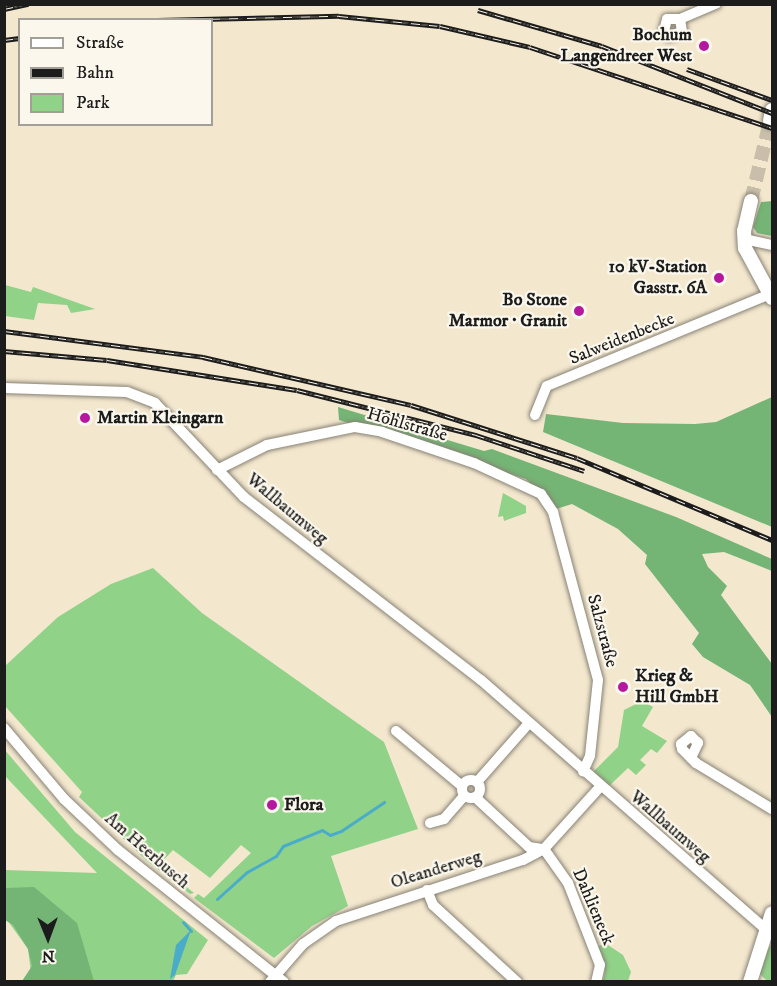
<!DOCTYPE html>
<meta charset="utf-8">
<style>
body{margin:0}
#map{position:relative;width:777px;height:986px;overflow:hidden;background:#f3e7ce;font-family:"IM FELL DW Pica",serif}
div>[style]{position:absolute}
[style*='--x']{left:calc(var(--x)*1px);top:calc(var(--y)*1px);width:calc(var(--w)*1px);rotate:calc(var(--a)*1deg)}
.green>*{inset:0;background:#91d289}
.forest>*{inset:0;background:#74b475}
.water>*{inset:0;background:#4bacca}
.stream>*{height:3px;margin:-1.5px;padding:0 1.5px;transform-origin:1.5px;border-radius:1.5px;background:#4bacca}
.tertiary-tunnel>*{height:14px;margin-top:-7px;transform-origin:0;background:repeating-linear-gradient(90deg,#c8beaa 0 14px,transparent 0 21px)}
.roads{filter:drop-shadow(0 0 2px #888275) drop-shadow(0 0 2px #888275)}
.minor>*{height:10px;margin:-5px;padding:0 5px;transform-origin:5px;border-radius:5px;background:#fff}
.minor>.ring{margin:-5px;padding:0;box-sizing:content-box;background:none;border:10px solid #fff;border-radius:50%}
.tertiary>*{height:14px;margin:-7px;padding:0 7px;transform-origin:7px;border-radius:7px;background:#fff}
.rail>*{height:5px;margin-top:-2.5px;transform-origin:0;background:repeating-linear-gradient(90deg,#fbf7ec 0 9px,#1c1c1c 0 18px);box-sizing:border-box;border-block:2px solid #1c1c1c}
.dots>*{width:16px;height:16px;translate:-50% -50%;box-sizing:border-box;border:3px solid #fbf7ec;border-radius:50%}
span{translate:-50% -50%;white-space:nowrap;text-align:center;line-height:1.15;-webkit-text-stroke:4.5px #fbf7ec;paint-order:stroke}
.poi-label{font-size:18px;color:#1c1c1c;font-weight:700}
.right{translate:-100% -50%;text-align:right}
.left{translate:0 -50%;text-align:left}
.street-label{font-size:18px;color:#1c1c1c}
.frame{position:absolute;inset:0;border:6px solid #1c1c1c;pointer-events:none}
.legend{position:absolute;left:18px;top:18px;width:195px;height:108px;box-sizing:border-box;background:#fbf7ec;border:2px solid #a29f99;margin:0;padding:8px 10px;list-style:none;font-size:18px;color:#1c1c1c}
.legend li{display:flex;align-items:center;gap:12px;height:30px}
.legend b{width:30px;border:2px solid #a29f99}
.north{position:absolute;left:18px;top:908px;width:60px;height:60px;-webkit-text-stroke:4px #fbf7ec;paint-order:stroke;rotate:179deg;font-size:16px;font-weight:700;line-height:24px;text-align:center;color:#1c1c1c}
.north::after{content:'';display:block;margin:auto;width:21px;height:27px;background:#1c1c1c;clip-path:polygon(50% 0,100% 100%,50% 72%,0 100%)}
</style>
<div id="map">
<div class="green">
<div style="clip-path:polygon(5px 285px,31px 292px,33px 287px,95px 309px,71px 313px,67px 305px,38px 303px,34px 320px,5px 316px)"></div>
<div style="clip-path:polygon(503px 493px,526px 506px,526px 513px,504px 521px,503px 516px,498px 517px)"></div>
<div style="clip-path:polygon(153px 568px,202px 613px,384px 742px,418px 829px,331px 856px,348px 906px,312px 926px,274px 958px,194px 898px,198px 894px,204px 898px,251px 853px,241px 845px,210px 878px,173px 850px,159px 865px,194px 893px,190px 894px,147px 861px,79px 797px,82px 792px,5px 706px,5px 666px,58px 617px,111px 584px)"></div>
<div style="clip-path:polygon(642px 701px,653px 707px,642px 726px,667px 741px,657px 753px,651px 749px,640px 760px,646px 765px,636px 775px,628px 768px,608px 787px,592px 773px,618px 747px,624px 710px)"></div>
<div style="clip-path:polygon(4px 749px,75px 832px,208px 940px,187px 974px,176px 975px,173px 981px,32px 981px,28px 949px,5px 917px,5px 870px,97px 873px,5px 776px)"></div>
<div style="clip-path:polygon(605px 943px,623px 955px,631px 972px,628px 981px,603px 981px,605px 971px,597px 947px)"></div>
<div style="clip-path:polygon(772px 943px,772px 981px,767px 981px,756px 970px)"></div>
</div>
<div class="forest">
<div style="clip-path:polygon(772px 201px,772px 236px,757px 233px,753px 227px,761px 202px)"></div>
<div style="clip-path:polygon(772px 397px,772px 527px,543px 432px,546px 414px,623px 423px,695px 424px,716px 422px)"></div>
<div style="clip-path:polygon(338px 407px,484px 451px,492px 449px,676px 517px,772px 559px,772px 571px,724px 552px,702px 554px,708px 567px,727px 586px,721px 595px,772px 664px,772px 717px,750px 685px,703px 657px,692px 644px,699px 633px,645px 564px,647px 555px,618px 529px,572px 504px,556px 509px,526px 479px,339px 420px)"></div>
<div style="clip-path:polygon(34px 887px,77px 923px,94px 981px,22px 981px,32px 966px,28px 949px,13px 925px,5px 920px,5px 888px)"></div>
</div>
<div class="water">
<div style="clip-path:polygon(191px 930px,175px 975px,170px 979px,176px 945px)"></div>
</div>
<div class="stream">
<div style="--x:217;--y:899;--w:40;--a:-42"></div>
<div style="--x:247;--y:872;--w:33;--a:-29"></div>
<div style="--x:276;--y:856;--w:12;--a:-55"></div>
<div style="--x:283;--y:846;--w:42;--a:-22.3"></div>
<div style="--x:322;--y:830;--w:9;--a:32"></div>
<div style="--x:330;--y:835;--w:12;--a:-20"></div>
<div style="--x:341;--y:831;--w:52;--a:-34"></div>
<div style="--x:183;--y:922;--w:12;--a:48"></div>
</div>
<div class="tertiary-tunnel">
<div style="--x:751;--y:201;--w:82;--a:-76.6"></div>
</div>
<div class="roads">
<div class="minor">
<div style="--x:680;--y:19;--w:13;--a:81"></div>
<div style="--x:682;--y:32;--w:14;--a:163"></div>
<div style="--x:669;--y:36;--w:7;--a:-135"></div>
<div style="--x:664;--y:31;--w:12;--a:-76"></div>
<div style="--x:667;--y:19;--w:13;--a:0"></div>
<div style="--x:680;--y:19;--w:39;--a:-23"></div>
<div style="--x:744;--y:239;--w:29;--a:12"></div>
<div style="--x:4;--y:388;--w:123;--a:1.9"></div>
<div style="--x:127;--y:392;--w:30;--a:21"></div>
<div style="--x:155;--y:403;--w:129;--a:46.6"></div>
<div style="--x:244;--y:497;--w:299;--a:37.7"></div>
<div style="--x:481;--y:680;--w:378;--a:41.2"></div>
<div style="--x:535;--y:415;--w:31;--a:-68"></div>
<div style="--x:547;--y:386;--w:241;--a:-22.4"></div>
<div style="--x:217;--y:470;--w:56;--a:-26.6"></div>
<div style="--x:267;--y:445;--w:90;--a:-11.6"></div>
<div style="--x:355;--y:427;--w:27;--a:10"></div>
<div style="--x:382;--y:432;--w:97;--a:18.6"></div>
<div style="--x:474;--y:463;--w:74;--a:24.8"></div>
<div style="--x:541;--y:494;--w:22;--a:56"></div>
<div style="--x:553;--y:512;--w:174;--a:75"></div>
<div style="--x:598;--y:680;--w:76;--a:96"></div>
<div style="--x:590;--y:756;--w:17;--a:114"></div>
<div style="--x:4;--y:728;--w:93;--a:49.8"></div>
<div style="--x:64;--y:799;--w:74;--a:43.4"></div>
<div style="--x:118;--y:850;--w:212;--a:38.5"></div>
<div style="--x:396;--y:731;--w:86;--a:39.8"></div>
<div style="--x:691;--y:758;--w:17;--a:-65"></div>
<div style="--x:698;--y:743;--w:10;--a:-135"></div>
<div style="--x:691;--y:736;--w:13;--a:141"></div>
<div style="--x:681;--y:744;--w:5;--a:79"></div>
<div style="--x:682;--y:749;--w:20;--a:45"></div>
<div style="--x:696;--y:763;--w:89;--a:31.2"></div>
<div class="ring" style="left:462px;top:780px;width:8px;height:8px"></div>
<div style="--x:477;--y:782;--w:79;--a:-48.6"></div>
<div style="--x:475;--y:797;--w:74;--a:42.8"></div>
<div style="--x:529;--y:847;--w:15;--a:8"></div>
<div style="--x:430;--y:823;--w:15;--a:-16"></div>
<div style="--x:444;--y:819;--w:30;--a:-49"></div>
<div style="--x:544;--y:849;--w:42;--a:54.8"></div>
<div style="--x:568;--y:883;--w:88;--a:68.7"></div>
<div style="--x:600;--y:965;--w:17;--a:103"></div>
<div style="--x:427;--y:890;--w:16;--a:68"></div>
<div style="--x:433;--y:905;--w:114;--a:42.5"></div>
<div style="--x:270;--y:982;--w:50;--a:-49"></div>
<div style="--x:303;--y:944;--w:40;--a:-34.9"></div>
<div style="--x:336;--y:921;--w:197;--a:-18.1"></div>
<div style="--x:523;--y:860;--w:24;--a:-28"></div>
<div style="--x:544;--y:849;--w:84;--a:-47.9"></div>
</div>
<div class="tertiary">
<div style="--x:770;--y:121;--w:11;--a:-80"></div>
<div style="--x:751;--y:201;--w:31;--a:103"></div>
<div style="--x:744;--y:231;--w:17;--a:87"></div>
<div style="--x:745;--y:248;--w:57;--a:61.6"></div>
<div style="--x:750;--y:982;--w:72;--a:-72.3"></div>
</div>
</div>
<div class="rail">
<div style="--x:4;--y:9;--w:25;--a:-12"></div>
<div style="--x:478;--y:10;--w:129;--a:16.2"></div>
<div style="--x:602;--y:46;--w:183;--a:21.5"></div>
<div style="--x:157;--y:20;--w:182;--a:-1.3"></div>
<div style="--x:339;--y:16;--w:101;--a:5.7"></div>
<div style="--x:440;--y:26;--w:92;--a:13.1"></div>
<div style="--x:530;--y:47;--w:255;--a:18.5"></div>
<div style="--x:4;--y:40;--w:16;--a:-7"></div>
<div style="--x:687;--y:69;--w:90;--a:20"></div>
<div style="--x:4;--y:331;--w:201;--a:7.4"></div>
<div style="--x:203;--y:357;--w:213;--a:13"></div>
<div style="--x:411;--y:405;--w:174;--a:17.7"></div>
<div style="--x:577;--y:458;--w:212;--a:22.8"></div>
<div style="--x:4;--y:351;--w:103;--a:5"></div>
<div style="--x:107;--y:360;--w:192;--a:9"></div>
<div style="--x:297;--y:390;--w:185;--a:14.1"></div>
<div style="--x:476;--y:435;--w:114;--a:18.4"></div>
</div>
<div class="dots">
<div style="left:704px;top:46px;background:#b5179e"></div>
<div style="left:719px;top:278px;background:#b5179e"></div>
<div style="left:579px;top:311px;background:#b5179e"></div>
<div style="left:85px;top:418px;background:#b5179e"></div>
<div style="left:623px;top:687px;background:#b5179e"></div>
<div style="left:272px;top:805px;background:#b5179e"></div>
</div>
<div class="poi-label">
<span class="right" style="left:692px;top:46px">Bochum<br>Langendreer West</span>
<span class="right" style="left:707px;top:278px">10 kV-Station<br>Gasstr. 6A</span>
<span class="right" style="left:567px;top:311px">Bo Stone<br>Marmor · Granit</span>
<span class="left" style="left:97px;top:418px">Martin Kleingarn</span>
<span class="left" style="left:635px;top:687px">Krieg &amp;<br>Hill GmbH</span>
<span class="left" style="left:284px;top:805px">Flora</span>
</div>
<div class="street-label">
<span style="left:622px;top:339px;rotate:-22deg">Salweidenbecke</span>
<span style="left:407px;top:425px;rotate:16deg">Hohlstraße</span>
<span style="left:287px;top:509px;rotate:40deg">Wallbaumweg</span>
<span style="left:602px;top:631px;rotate:75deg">Salzstraße</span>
<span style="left:670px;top:827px;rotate:41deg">Wallbaumweg</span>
<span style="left:147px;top:851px;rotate:41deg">Am Heerbusch</span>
<span style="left:436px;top:870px;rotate:-17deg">Oleanderweg</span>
<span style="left:593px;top:907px;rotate:67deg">Dahlieneck</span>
</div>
<div class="frame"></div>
<ul class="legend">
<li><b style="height:8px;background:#fff"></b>Straße</li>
<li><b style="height:8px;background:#1c1c1c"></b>Bahn</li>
<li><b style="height:16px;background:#91d289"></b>Park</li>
</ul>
<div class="north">N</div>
</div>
